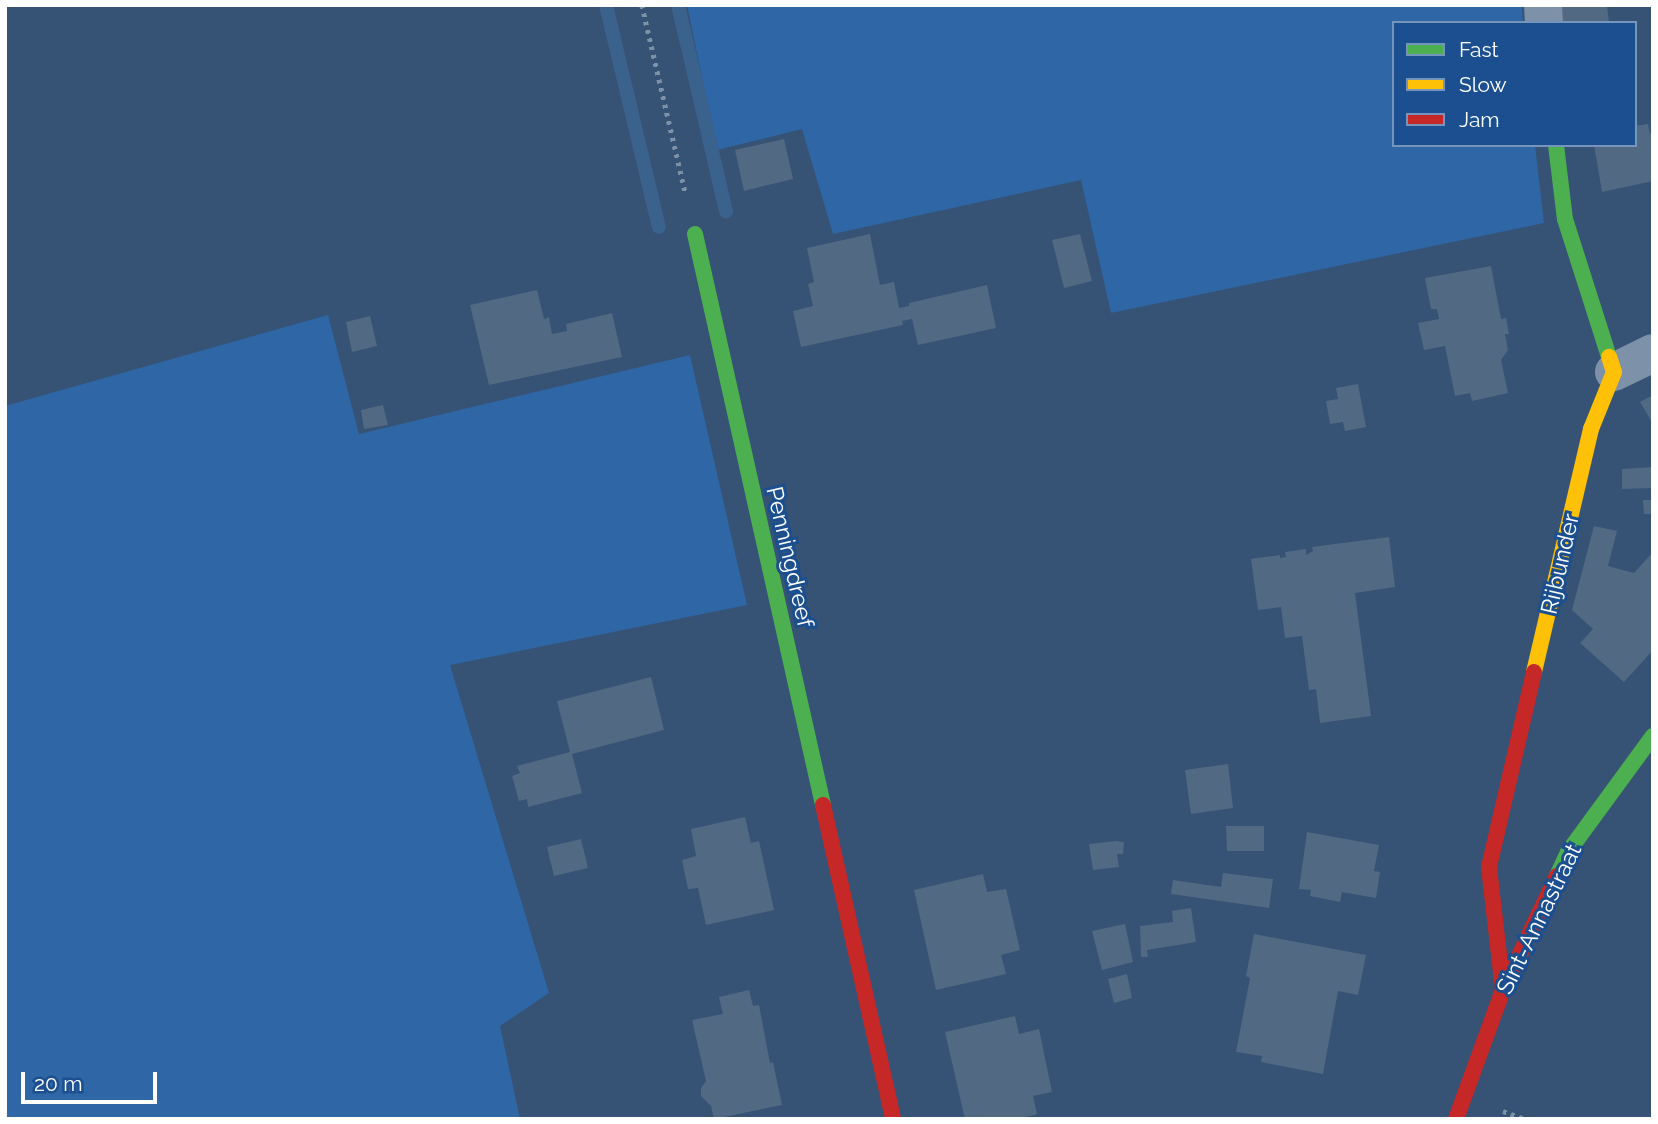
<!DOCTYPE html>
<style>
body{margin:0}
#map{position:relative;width:1658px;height:1124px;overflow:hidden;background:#365274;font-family:Raleway,sans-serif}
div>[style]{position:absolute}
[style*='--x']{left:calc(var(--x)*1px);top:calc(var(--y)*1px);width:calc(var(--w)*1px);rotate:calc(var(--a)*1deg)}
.green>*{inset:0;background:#2f66a5}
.stream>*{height:14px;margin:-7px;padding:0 7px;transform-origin:7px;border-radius:7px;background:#3b618d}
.building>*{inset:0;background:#526984}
.path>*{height:4.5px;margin-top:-2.25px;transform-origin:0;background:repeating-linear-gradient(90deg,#7d92a8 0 3.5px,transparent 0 8.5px)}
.street>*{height:38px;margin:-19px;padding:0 19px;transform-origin:19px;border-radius:19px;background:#7d92a8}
.fast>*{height:16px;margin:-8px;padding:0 8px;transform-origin:8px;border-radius:8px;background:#4caf50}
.slow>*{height:16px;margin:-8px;padding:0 8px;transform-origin:8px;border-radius:8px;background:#ffc107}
.jam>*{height:16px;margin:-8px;padding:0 8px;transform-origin:8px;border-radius:8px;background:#c62828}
span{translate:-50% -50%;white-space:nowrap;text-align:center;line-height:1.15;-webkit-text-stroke:6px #1b4f8f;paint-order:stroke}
.street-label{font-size:23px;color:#fff}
.frame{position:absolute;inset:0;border:7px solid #fff;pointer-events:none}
.legend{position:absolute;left:1392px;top:21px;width:245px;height:126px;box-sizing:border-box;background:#1b4f8f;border:2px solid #7695bc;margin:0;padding:9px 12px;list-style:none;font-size:21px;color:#fff}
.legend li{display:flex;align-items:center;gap:14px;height:35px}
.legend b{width:35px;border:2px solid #7695bc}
.scale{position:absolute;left:21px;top:1072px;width:136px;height:32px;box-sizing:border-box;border:4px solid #fff;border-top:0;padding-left:9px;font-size:21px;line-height:24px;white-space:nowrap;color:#fff;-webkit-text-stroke:5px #1b4f8f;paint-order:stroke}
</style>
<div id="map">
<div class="green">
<div style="clip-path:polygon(687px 5px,1522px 5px,1523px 23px,1394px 23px,1394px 145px,1535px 145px,1544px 223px,1111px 313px,1081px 180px,833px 234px,802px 129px,717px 150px)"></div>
<div style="clip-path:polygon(328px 315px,359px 434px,690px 355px,747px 605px,450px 665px,549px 993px,500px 1026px,520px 1119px,5px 1119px,5px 406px)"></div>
</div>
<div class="stream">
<div style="--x:606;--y:5;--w:228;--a:76.6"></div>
<div style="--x:678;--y:5;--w:212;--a:76.9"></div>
</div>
<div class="building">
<div style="clip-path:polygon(1558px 5px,1607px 5px,1609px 23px,1560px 23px)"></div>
<div style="clip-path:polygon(1648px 124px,1650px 134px,1653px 133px,1653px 181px,1602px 192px,1594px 145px,1635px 145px,1635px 126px)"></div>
<div style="clip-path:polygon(784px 139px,793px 179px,744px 191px,735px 150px)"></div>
<div style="clip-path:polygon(870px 234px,880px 285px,894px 282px,899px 308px,909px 306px,909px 303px,987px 285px,996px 328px,918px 345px,912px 319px,902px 321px,903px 325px,801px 347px,793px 311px,813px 306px,808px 284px,814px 282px,807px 248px)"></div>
<div style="clip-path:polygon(1080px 234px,1092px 281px,1064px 288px,1052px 240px)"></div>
<div style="clip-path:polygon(1491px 266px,1501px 319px,1506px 318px,1509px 334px,1505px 334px,1508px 350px,1501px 360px,1508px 393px,1472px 401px,1470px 393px,1455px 396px,1445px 346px,1424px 350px,1418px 323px,1439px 319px,1437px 309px,1431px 309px,1425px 278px)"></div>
<div style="clip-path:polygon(537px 290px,544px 319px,549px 317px,552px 334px,567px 331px,566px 324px,612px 313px,622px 357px,489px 385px,470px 305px)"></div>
<div style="clip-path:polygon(370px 316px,377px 346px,352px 352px,346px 322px)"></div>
<div style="clip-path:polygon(1358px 384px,1366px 427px,1345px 431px,1343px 422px,1330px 424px,1326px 401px,1338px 399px,1336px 388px)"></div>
<div style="clip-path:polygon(1653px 395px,1653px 424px,1640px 402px)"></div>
<div style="clip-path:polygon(383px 405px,388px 425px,364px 429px,361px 410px)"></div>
<div style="clip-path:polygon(1653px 467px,1653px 488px,1622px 489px,1622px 469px)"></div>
<div style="clip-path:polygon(1643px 500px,1653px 500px,1653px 514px,1644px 514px)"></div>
<div style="clip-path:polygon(1594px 526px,1617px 531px,1608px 566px,1634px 573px,1653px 552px,1653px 650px,1624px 682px,1580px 643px,1593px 629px,1572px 610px)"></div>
<div style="clip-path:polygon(1389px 537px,1395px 587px,1355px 593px,1371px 716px,1320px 723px,1316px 689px,1309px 690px,1302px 636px,1285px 638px,1281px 607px,1258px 610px,1251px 559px,1280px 555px,1280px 558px,1286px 557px,1285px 552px,1306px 549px,1306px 555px,1313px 551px,1312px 547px)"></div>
<div style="clip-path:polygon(651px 677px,664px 730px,572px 754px,582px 793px,528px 807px,527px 799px,519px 801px,512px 776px,520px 773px,517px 766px,570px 752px,557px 701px)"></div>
<div style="clip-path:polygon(1228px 764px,1233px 808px,1191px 814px,1185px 770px)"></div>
<div style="clip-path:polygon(745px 817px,751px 843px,759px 841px,774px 910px,706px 925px,698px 888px,688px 889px,682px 860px,696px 856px,691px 829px)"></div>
<div style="clip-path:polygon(1226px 826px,1264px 826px,1264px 851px,1227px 851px)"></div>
<div style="clip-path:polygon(1307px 832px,1379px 845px,1374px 871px,1380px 872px,1376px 898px,1342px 892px,1340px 902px,1310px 896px,1311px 890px,1299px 889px)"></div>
<div style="clip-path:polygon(581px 839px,588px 868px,554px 876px,547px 847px)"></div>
<div style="clip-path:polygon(1116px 841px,1124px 842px,1123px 854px,1117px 854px,1119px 867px,1093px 870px,1089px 844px)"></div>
<div style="clip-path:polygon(1223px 873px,1273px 879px,1269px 908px,1171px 894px,1173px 880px,1221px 887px)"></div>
<div style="clip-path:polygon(983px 874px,987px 892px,1006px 889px,1020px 950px,1001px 955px,1006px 974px,936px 990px,914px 890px)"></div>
<div style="clip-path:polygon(1191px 908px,1196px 942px,1147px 950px,1148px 957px,1141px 957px,1140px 926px,1173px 922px,1172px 911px)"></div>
<div style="clip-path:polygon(1125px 924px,1133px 962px,1102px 970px,1092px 931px)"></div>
<div style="clip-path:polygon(1254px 934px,1366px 955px,1358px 995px,1338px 991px,1323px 1074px,1261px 1062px,1262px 1056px,1236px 1052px,1250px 978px,1246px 976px)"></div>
<div style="clip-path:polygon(1127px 974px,1132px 998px,1114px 1003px,1108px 979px)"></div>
<div style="clip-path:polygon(749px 990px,753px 1006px,759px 1005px,770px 1063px,773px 1062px,782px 1105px,714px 1119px,711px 1106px,701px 1096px,701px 1088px,706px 1081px,692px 1020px,723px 1014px,719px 997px)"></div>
<div style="clip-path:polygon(1015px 1016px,1019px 1034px,1039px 1029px,1052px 1092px,1033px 1096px,1037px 1114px,1019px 1119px,965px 1119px,945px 1032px)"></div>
</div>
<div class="path">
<div style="--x:642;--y:5;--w:195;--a:77"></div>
<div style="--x:1503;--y:1111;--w:23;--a:20"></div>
</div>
<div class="street">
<div style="--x:1543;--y:5;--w:18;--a:87"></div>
<div style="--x:1614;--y:372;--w:43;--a:-26"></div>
</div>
<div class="fast">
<div style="--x:1556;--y:145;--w:75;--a:83.1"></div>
<div style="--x:1565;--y:219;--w:145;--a:72.3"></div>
<div style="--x:695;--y:234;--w:585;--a:77.36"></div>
<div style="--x:1557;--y:876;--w:26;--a:-65"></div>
<div style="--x:1568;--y:852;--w:144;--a:-53.8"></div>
</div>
<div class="slow">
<div style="--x:1534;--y:672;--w:250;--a:-76.8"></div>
<div style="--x:1591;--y:429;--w:61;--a:-68"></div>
<div style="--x:1614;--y:372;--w:16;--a:-108"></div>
</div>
<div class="jam">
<div style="--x:823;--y:805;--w:322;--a:77.4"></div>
<div style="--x:1503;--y:990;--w:124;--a:-96.5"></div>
<div style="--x:1489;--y:867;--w:200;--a:-77"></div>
<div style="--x:1456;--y:1119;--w:137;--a:-70"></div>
<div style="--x:1503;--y:990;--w:126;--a:-64.7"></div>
</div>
<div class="street-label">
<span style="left:790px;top:557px;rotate:77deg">Penningdreef</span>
<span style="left:1560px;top:564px;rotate:-77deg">Rijbunder</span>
<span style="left:1539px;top:919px;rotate:-64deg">Sint-Annastraat</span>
</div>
<div class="frame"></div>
<ul class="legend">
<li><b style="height:9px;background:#4caf50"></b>Fast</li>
<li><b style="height:9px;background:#ffc107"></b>Slow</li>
<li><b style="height:9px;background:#c62828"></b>Jam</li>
</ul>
<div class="scale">20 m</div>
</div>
